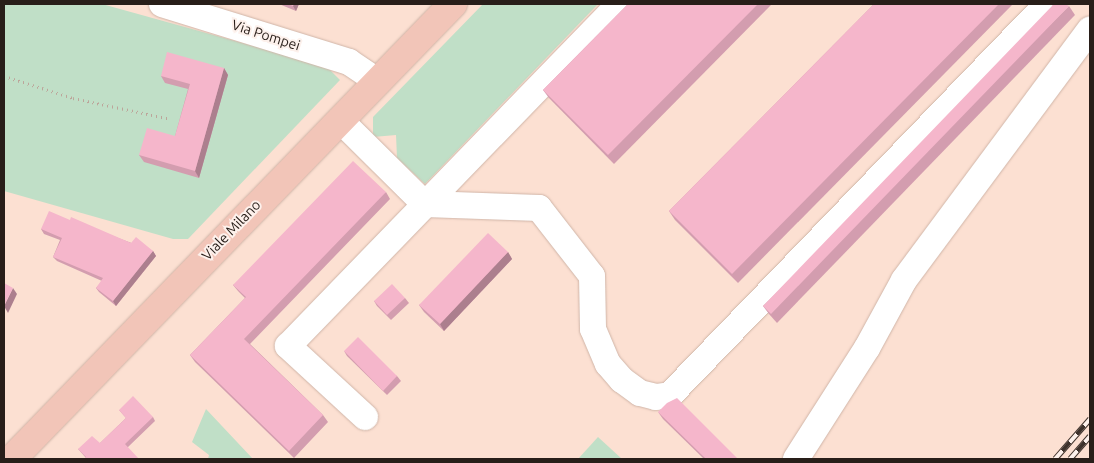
<!DOCTYPE html>
<style>
body{margin:0}
#map{position:relative;width:1094px;height:463px;overflow:hidden;background:#fce0d2;font-family:Ubuntu,sans-serif}
div>[style]{position:absolute}
[style*='--x']{left:calc(var(--x)*1px);top:calc(var(--y)*1px);width:calc(var(--w)*1px);rotate:calc(var(--a)*1deg)}
.green>*{inset:0;background:#c0dfc7}
.path>*{height:3px;margin-top:-1.5px;transform-origin:0;background:repeating-linear-gradient(90deg,#bca59a 0 1px,transparent 0 5px)}
.roads{filter:drop-shadow(0 0 1px #d0b5a8) drop-shadow(0 0 1px #d0b5a8)}
.minor>*{height:26px;margin:-13px;padding:0 13px;transform-origin:13px;border-radius:13px;background:#fff}
.major>*{height:28px;margin:-14px;padding:0 14px;transform-origin:14px;border-radius:14px;background:#f2c5b8}
.rail>*{height:5.5px;margin-top:-2.75px;transform-origin:0;background:repeating-linear-gradient(90deg,#fdf1ec 0 11px,#3e322c 0 22px);box-sizing:border-box;border-block:1px solid #3e322c}
.wall>*{inset:0;background:#d39daf}
.shaded-wall>*{inset:0;background:#ac7f8e}
.building>*{inset:0;background:#f5b6cb}
span{translate:-50% -50%;white-space:nowrap;text-align:center;line-height:1.15;-webkit-text-stroke:4px #fdf1ec;paint-order:stroke}
.street-label{font-size:14px;color:#281e19}
.frame{position:absolute;inset:0;border:5px solid #281e19;pointer-events:none}
</style>
<div id="map">
<div class="green">
<div style="clip-path:polygon(4px 4px,102px 4px,326px 66px,340px 80px,188px 239px,173px 239px,4px 191px)"></div>
<div style="clip-path:polygon(483px 4px,598px 4px,425px 184px,397px 158px,396px 135px,373px 137px,373px 117px)"></div>
<div style="clip-path:polygon(206px 409px,253px 459px,208px 459px,209px 455px,192px 442px)"></div>
<div style="clip-path:polygon(598px 437px,622px 459px,578px 459px)"></div>
</div>
<div class="path">
<div style="--x:4;--y:76;--w:72;--a:17.7"></div>
<div style="--x:73;--y:98;--w:100;--a:12.1"></div>
</div>
<div class="roads">
<div class="minor">
<div style="--x:162;--y:4;--w:196;--a:17.2"></div>
<div style="--x:349;--y:62;--w:22;--a:34"></div>
<div style="--x:340;--y:120;--w:120;--a:44.7"></div>
<div style="--x:425;--y:204;--w:114;--a:2"></div>
<div style="--x:539;--y:208;--w:86;--a:52.1"></div>
<div style="--x:592;--y:276;--w:53;--a:88.9"></div>
<div style="--x:593;--y:329;--w:38;--a:67"></div>
<div style="--x:608;--y:364;--w:21;--a:49"></div>
<div style="--x:622;--y:380;--w:22;--a:36"></div>
<div style="--x:640;--y:393;--w:16;--a:14"></div>
<div style="--x:656;--y:397;--w:14;--a:-8"></div>
<div style="--x:670;--y:395;--w:543;--a:-46.04"></div>
<div style="--x:365;--y:417;--w:105;--a:-137.3"></div>
<div style="--x:288;--y:346;--w:476;--a:-45.9"></div>
<div style="--x:796;--y:459;--w:132;--a:-57.4"></div>
<div style="--x:867;--y:348;--w:77;--a:-61.4"></div>
<div style="--x:904;--y:280;--w:312;--a:-53.4"></div>
</div>
<div class="major">
<div style="--x:12;--y:459;--w:634;--a:-45.9"></div>
</div>
</div>
<div class="rail">
<div style="--x:1055;--y:459;--w:53;--a:-48.8"></div>
<div style="--x:1070;--y:459;--w:30;--a:-49"></div>
</div>
<div class="wall">
<div style="clip-path:polygon(279px 4px,299px 4px,296px 11px)"></div>
<div style="clip-path:polygon(628px 4px,772px 4px,614px 164px,549px 98px,543px 90px)"></div>
<div style="clip-path:polygon(874px 4px,1013px 4px,738px 283px,675px 220px,669px 211px)"></div>
<div style="clip-path:polygon(1069px 6px,1075px 15px,777px 323px,769px 314px,763px 306px)"></div>
<div style="clip-path:polygon(224px 68px,228px 75px,199px 178px,144px 162px,139px 155px,175px 136px,188px 89px,165px 83px,161px 76px)"></div>
<div style="clip-path:polygon(386px 192px,390px 199px,250px 344px,323px 415px,328px 422px,294px 458px,195px 362px,190px 355px,245px 298px,238px 291px,233px 285px)"></div>
<div style="clip-path:polygon(70px 220px,153px 251px,156px 256px,116px 306px,99px 292px,96px 288px,102px 281px,57px 261px,53px 257px,60px 240px,44px 234px,41px 229px)"></div>
<div style="clip-path:polygon(508px 252px,512px 259px,444px 331px,424px 312px,419px 305px)"></div>
<div style="clip-path:polygon(405px 298px,409px 303px,391px 320px,377px 306px,374px 301px)"></div>
<div style="clip-path:polygon(344px 351px,397px 376px,401px 381px,387px 395px,347px 356px)"></div>
<div style="clip-path:polygon(119px 410px,153px 417px,155px 421px,128px 447px,86px 458px,78px 449px,100px 443px,126px 418px)"></div>
<div style="clip-path:polygon(658px 412px,738px 459px,704px 459px,663px 419px)"></div>
</div>
<div class="shaded-wall">
<div style="clip-path:polygon(294px 4px,299px 4px,296px 11px,293px 6px)"></div>
<div style="clip-path:polygon(224px 68px,228px 75px,199px 178px,195px 171px)"></div>
<div style="clip-path:polygon(153px 251px,156px 256px,116px 306px,113px 301px)"></div>
<div style="clip-path:polygon(508px 252px,512px 259px,444px 331px,440px 324px)"></div>
<div style="clip-path:polygon(13px 288px,17px 294px,8px 313px,4px 306px)"></div>
</div>
<div class="building">
<div style="clip-path:polygon(287px 4px,294px 4px,293px 6px)"></div>
<div style="clip-path:polygon(628px 4px,758px 4px,608px 155px,543px 90px)"></div>
<div style="clip-path:polygon(874px 4px,999px 4px,732px 274px,669px 211px)"></div>
<div style="clip-path:polygon(1053px 4px,1065px 4px,1069px 6px,771px 314px,763px 306px,1052px 6px)"></div>
<div style="clip-path:polygon(167px 52px,224px 68px,195px 171px,139px 155px,147px 128px,175px 136px,190px 84px,161px 76px)"></div>
<div style="clip-path:polygon(353px 161px,386px 192px,244px 339px,323px 415px,289px 451px,190px 355px,246px 297px,233px 285px)"></div>
<div style="clip-path:polygon(49px 211px,70px 220px,71px 217px,131px 243px,136px 237px,153px 251px,113px 301px,96px 288px,103px 278px,53px 257px,62px 238px,41px 229px)"></div>
<div style="clip-path:polygon(488px 233px,508px 252px,440px 324px,419px 305px)"></div>
<div style="clip-path:polygon(4px 283px,13px 288px,4px 306px)"></div>
<div style="clip-path:polygon(392px 284px,405px 298px,387px 315px,374px 301px)"></div>
<div style="clip-path:polygon(358px 337px,397px 376px,383px 391px,344px 351px)"></div>
<div style="clip-path:polygon(133px 396px,153px 417px,125px 444px,139px 459px,84px 459px,86px 457px,78px 449px,92px 436px,100px 443px,126px 418px,119px 410px)"></div>
<div style="clip-path:polygon(677px 398px,738px 459px,706px 459px,658px 412px,667px 403px)"></div>
</div>
<div class="street-label">
<span style="left:266px;top:35px;rotate:18deg">Via Pompei</span>
<span style="left:231px;top:230px;rotate:-46deg">Viale Milano</span>
</div>
<div class="frame"></div>
</div>
